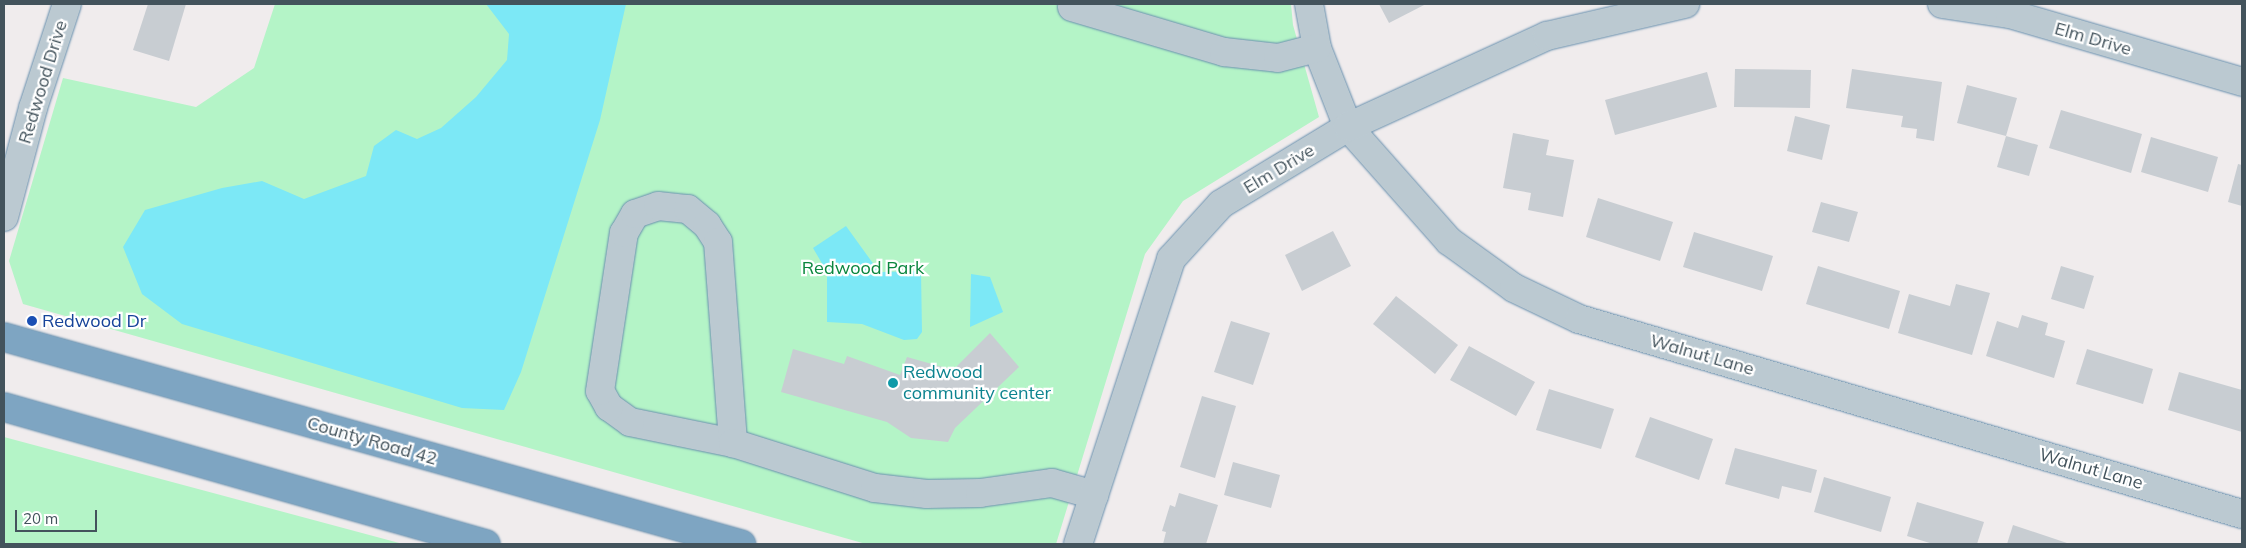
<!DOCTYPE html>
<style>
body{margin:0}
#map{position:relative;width:2246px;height:548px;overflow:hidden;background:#f0eced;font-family:Mulish,sans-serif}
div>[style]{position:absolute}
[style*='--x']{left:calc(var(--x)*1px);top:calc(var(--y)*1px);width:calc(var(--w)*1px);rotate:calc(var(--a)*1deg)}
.green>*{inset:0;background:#b4f4c7}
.water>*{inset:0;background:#7ce8f6}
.building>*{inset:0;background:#c8cdd2}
.roads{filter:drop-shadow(0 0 1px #6990ae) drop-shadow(0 0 1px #6990ae)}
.minor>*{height:28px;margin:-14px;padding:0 14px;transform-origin:14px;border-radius:14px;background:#bbc9d1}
.highway>*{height:28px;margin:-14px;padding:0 14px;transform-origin:14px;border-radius:14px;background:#7ea5c2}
.dots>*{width:14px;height:14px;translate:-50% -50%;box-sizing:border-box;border:2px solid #fff;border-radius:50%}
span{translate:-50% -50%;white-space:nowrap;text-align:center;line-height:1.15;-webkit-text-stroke:4.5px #fff;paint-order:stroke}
.street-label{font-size:18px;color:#43535c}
.park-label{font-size:18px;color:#0b863e}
.transit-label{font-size:18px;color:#164399}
.left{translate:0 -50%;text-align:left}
.culture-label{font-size:18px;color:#0d838f}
.frame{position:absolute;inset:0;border:5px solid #43535c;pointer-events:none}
.scale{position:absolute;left:15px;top:510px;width:82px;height:22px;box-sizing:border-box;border:2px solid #43535c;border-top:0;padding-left:6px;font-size:15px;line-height:18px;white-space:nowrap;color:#43535c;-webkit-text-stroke:4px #fff;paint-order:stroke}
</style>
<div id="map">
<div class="green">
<div style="clip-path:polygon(275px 4px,1291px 4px,1293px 25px,1319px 117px,1183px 201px,1145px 254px,1056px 544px,866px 544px,23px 304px,9px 261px,63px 78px,196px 107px,254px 68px)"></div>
<div style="clip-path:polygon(4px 437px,403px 544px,4px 544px)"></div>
</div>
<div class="water">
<div style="clip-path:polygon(486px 4px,626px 4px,600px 120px,521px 372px,504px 410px,462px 408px,182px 324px,142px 294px,123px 247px,145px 210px,222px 188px,262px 181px,304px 199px,366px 176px,374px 146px,396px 130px,417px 139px,441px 128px,476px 97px,507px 60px,509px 34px)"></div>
<div style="clip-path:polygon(846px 226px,872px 262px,882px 272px,921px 271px,922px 332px,917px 339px,904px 340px,862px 324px,827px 322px,827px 272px,813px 248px)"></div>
<div style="clip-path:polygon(971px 274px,990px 277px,1003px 312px,970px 327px)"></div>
</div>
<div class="building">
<div style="clip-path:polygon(148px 4px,186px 4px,169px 61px,133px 50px)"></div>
<div style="clip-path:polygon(1379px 4px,1426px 4px,1389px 23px)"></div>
<div style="clip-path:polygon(1735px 69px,1811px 70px,1810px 108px,1734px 107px)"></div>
<div style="clip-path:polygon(1852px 69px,1942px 82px,1934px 141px,1916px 138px,1917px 129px,1901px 127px,1903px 116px,1846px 108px)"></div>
<div style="clip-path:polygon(1707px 72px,1717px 107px,1615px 135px,1605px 100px)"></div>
<div style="clip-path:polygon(1967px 85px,2017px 98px,2006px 136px,2038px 145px,2029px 176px,1997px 167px,2006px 136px,1957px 123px)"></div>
<div style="clip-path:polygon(2061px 110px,2142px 134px,2131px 173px,2049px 148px)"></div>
<div style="clip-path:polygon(1795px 116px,1830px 125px,1822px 160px,1787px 151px)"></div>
<div style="clip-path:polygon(1513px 133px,1549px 140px,1546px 155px,1574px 160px,1563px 217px,1528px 210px,1531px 193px,1503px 188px)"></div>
<div style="clip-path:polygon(2151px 137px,2218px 157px,2208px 192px,2141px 172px)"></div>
<div style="clip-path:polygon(2238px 164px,2242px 165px,2242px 206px,2228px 202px)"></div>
<div style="clip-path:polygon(1598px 198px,1673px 222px,1660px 261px,1586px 237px)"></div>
<div style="clip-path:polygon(1821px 202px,1858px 212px,1849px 242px,1812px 232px)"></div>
<div style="clip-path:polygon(1333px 231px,1351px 266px,1302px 291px,1285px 255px)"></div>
<div style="clip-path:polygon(1694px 232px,1773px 256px,1762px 291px,1683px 267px)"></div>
<div style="clip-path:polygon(1818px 266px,1900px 291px,1889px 329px,1806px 304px)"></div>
<div style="clip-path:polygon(2061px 266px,2094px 276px,2084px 309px,2051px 299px)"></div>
<div style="clip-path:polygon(1956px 284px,1990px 293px,1972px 355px,1898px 333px,1909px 294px,1950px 306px)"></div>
<div style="clip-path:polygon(1396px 296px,1458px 345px,1435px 374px,1373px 324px)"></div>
<div style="clip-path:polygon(2022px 315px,2048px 323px,2045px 335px,2065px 341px,2054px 378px,1986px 356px,1997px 321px,2018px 328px)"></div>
<div style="clip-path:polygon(1231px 321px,1270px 333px,1253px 385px,1214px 372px)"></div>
<div style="clip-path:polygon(990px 333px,1019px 367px,955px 428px,948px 442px,911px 438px,887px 422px,781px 392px,793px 349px,844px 364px,847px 356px,900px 375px,907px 357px,953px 370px)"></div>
<div style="clip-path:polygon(1469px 346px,1535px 382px,1516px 416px,1450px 380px)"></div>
<div style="clip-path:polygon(2087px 349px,2153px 369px,2143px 404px,2076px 384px)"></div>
<div style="clip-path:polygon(2179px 372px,2242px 390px,2242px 432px,2168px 410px)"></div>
<div style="clip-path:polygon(1549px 389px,1614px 409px,1601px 449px,1536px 430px)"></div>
<div style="clip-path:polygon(1202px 396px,1236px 406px,1215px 478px,1180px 467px)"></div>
<div style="clip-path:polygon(1650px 417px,1713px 439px,1699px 480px,1635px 457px)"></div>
<div style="clip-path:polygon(1735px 448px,1817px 470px,1811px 493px,1782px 486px,1779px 499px,1725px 484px)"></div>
<div style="clip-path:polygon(1233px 462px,1280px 475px,1271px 508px,1224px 495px)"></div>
<div style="clip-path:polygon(1824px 477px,1891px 497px,1881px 532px,1814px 512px)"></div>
<div style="clip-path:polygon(1179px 493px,1218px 505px,1206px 544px,1163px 544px,1166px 532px,1162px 531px,1170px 505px,1175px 507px)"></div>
<div style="clip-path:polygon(1917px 502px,1984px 522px,1977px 544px,1933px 544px,1907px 536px)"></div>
<div style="clip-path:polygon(2013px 525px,2070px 544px,2007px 544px)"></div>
</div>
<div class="roads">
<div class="minor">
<div style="--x:1309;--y:4;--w:45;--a:79.7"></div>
<div style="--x:1317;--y:48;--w:85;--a:68.6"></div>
<div style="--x:1348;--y:127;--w:152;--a:48.5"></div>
<div style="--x:1449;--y:241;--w:80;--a:35.9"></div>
<div style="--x:1514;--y:288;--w:72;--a:25.5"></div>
<div style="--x:1579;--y:319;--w:691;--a:16.39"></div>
<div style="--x:1942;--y:4;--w:69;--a:8.4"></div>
<div style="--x:2010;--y:14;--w:242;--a:16.3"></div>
<div style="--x:1072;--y:7;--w:159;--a:16.5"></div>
<div style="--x:1224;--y:52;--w:54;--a:6.3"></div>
<div style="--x:1278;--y:58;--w:40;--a:-14.4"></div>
<div style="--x:4;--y:217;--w:113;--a:-75.1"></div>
<div style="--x:33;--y:108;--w:109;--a:-71.9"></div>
<div style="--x:733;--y:443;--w:105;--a:-168.5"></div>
<div style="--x:630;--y:422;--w:26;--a:-144"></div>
<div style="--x:609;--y:407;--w:18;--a:-119"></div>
<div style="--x:600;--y:391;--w:160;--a:-81.4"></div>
<div style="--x:624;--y:233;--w:22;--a:-60"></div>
<div style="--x:635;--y:214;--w:24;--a:-19"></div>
<div style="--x:658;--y:206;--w:30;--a:6"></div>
<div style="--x:688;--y:209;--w:25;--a:40"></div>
<div style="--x:707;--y:225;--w:20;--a:57"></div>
<div style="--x:718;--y:242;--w:202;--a:85.7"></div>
<div style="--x:733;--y:443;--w:149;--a:17.6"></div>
<div style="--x:875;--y:488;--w:52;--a:6.6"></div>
<div style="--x:927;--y:494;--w:53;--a:-1.1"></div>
<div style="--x:980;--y:493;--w:73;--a:-7.9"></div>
<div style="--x:1052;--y:483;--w:44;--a:15.9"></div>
<div style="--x:1078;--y:544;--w:300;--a:-71.9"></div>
<div style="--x:1171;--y:259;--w:74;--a:-47.7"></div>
<div style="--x:1221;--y:204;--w:149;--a:-31.2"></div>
<div style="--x:1348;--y:127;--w:219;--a:-24.6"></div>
<div style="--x:1547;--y:36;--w:142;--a:-13.1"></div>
</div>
<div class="highway">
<div style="--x:4;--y:337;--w:766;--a:15.69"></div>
<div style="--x:4;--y:407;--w:501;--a:15.87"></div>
</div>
</div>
<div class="dots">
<div style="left:32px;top:321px;background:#1a4fb4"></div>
<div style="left:893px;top:383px;background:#0f9aa8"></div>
</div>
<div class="street-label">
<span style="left:2093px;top:39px;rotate:16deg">Elm Drive</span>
<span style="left:43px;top:82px;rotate:-73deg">Redwood Drive</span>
<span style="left:1279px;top:169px;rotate:-31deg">Elm Drive</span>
<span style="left:1702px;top:355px;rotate:16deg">Walnut Lane</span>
<span style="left:372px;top:441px;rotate:16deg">County Road 42</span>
<span style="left:2091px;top:469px;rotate:16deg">Walnut Lane</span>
</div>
<div class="park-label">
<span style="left:863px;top:268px">Redwood Park</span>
</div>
<div class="transit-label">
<span class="left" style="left:42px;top:321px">Redwood Dr</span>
</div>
<div class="culture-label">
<span class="left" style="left:903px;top:383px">Redwood<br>community center</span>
</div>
<div class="frame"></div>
<div class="scale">20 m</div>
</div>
